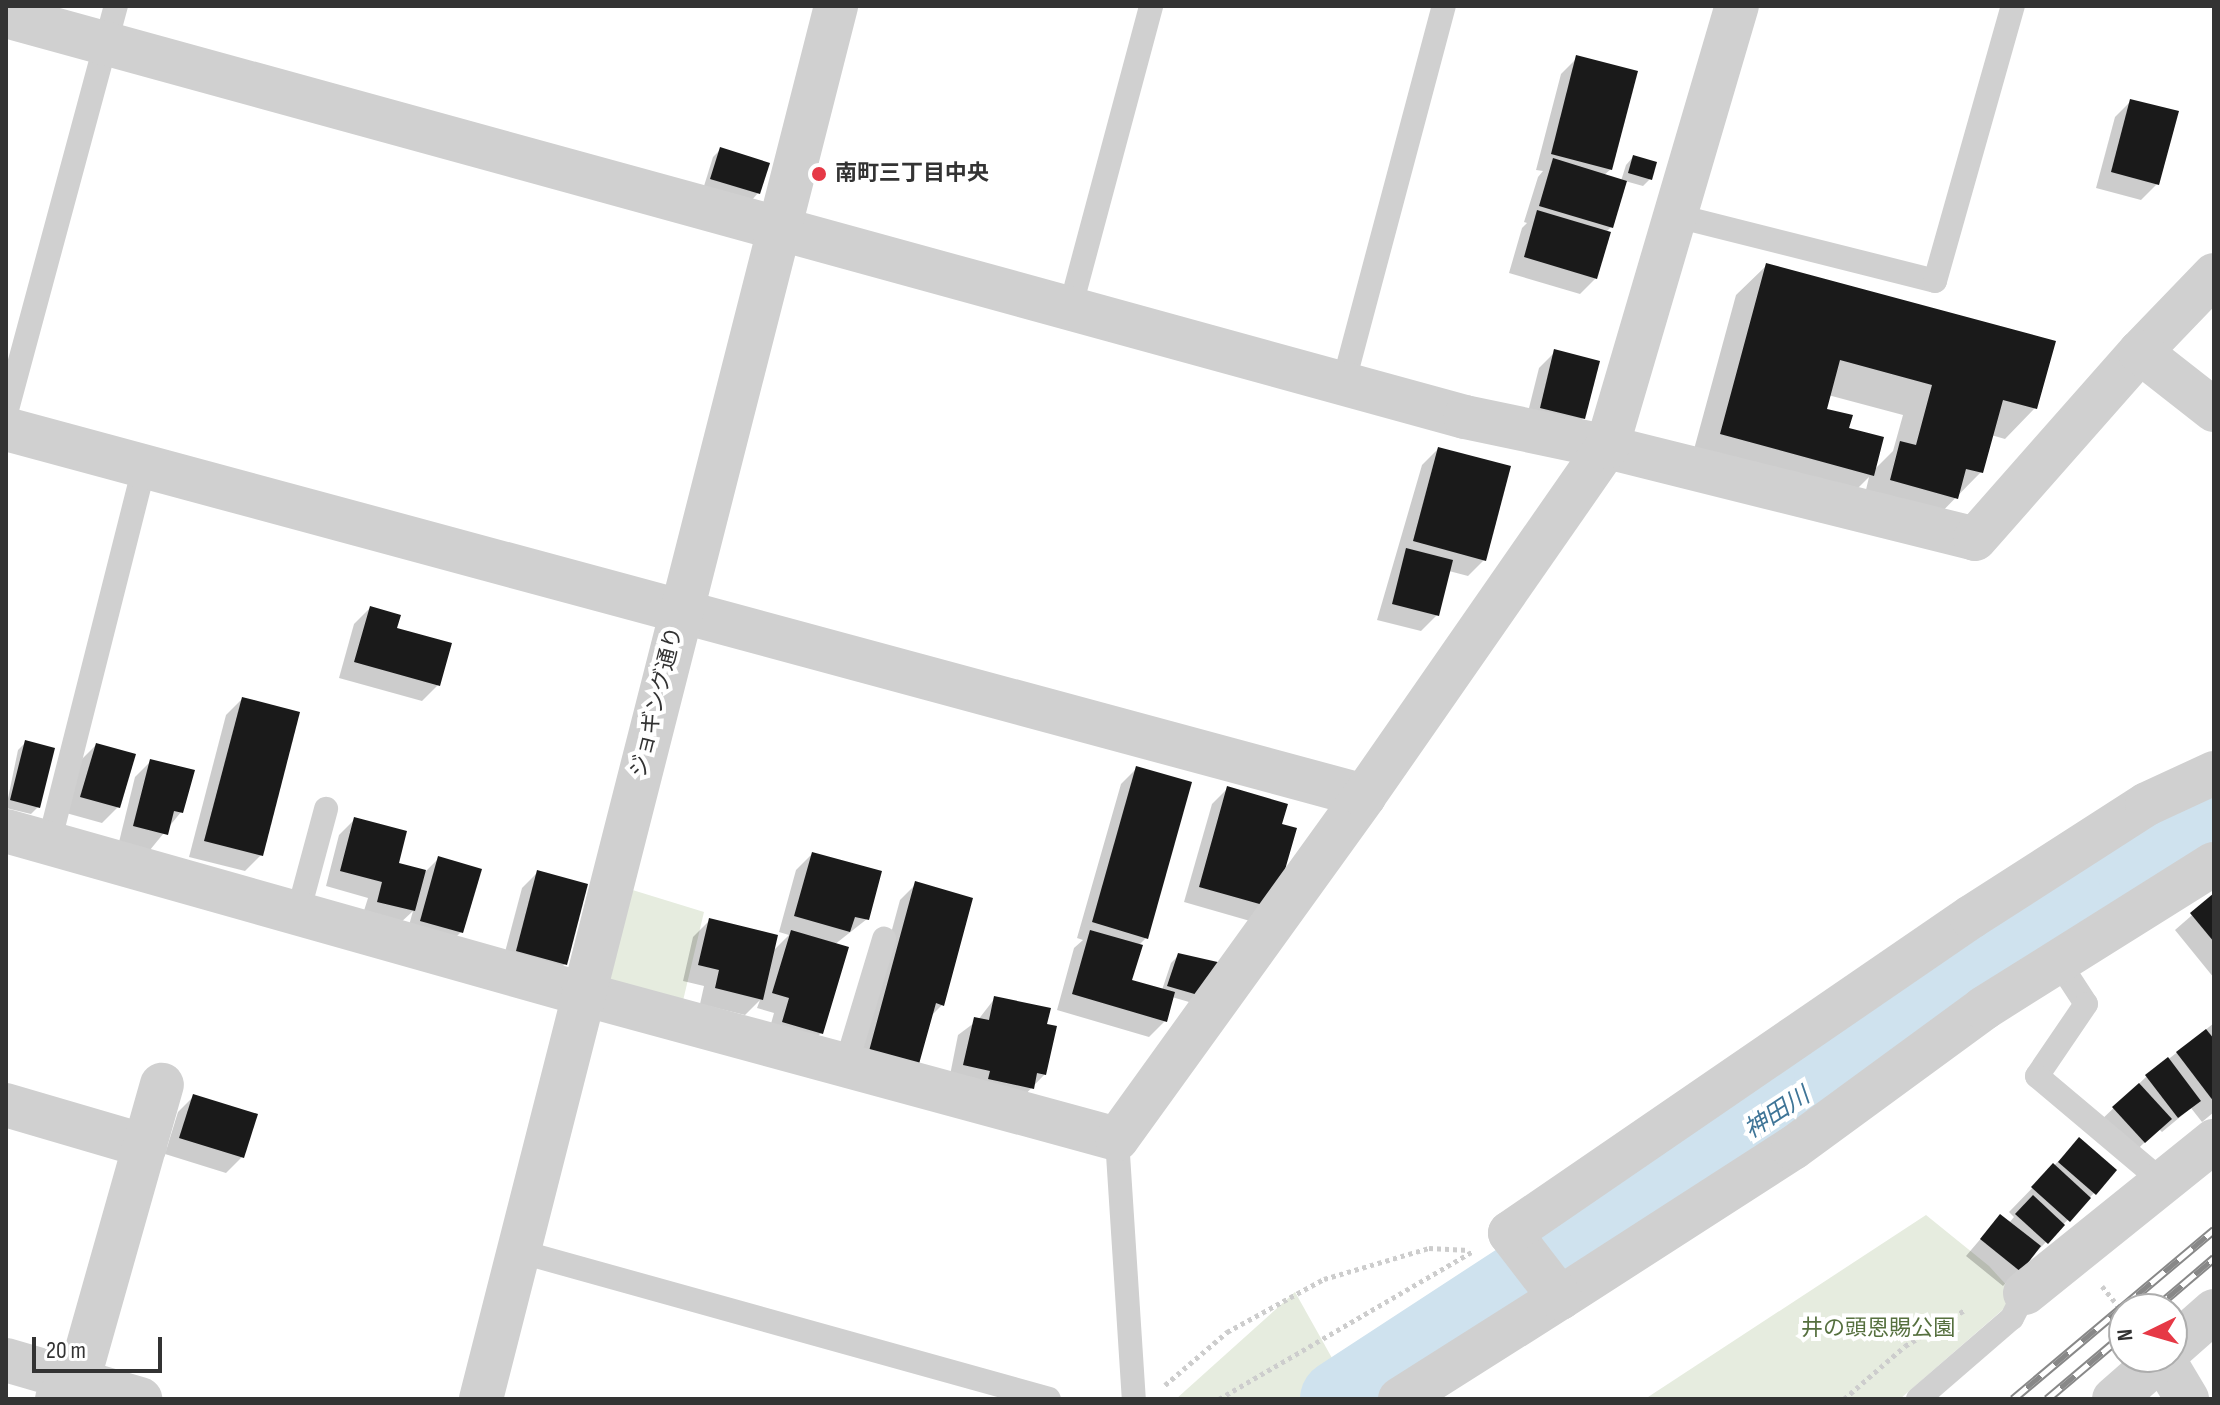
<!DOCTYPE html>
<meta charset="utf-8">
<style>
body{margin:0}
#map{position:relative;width:2220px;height:1405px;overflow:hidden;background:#fff;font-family:"Sofia Sans Condensed","Noto Sans JP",sans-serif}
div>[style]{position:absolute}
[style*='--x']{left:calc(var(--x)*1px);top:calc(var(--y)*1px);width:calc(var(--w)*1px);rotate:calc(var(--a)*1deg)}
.green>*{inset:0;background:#e6ecdf}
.shadow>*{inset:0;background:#0003}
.river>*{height:78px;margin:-39px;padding:0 39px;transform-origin:39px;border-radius:39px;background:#cfe2ee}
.building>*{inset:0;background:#1a1a1a}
.path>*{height:5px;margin-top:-2.5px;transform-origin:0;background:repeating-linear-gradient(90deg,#cdcdcd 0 4px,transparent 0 8px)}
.service>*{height:24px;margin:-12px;padding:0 12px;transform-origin:12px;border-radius:12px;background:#d0d0d0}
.minor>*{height:44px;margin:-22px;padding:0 22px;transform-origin:22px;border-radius:22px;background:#d0d0d0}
.rail>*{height:9px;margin-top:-4.5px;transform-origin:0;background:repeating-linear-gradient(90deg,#fff 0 18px,#888 0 36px);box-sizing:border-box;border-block:2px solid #888}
.dots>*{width:22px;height:22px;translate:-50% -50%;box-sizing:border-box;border:4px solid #fff;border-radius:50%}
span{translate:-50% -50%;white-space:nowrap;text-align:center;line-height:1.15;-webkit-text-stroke:8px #fff;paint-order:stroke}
.poi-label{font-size:22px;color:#333;font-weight:700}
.left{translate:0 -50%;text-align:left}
.street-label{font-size:22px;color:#333}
.park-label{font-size:22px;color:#56703f}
.water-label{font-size:24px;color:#3f7597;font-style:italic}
.frame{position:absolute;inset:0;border:8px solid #333;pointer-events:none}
.north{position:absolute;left:2108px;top:1293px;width:80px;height:80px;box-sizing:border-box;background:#fff;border:2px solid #adadad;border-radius:50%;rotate:265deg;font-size:22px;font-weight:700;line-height:32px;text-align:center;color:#333}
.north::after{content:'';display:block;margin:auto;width:28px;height:36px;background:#e63946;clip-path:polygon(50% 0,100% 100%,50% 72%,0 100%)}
.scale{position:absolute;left:32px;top:1337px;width:130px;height:36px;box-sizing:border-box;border:4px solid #333;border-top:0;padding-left:10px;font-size:24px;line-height:28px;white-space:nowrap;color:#333;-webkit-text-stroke:6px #fff;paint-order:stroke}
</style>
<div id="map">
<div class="green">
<div style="clip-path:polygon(626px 888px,704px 912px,682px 1005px,615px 986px,605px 973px)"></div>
<div style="clip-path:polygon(1926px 1215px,1989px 1266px,2010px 1289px,2007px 1306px,1900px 1399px,1645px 1399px)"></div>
<div style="clip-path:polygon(1295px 1292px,1355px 1399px,1176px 1399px)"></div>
</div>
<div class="shadow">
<div style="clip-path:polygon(1577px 58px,1611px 169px,1603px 176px,1621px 181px,1626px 165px,1633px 157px,1650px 179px,1643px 186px,1625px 181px,1611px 227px,1606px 232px,1596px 278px,1580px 294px,1509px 273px,1522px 228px,1527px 223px,1524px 222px,1538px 177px,1543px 171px,1536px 170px,1561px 74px)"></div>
<div style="clip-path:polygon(2131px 101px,2157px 184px,2141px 200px,2096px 188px,2115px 117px)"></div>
<div style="clip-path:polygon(720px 150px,758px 193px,751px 201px,704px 186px,713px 157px)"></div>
<div style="clip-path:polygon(evenodd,1767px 265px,2035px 408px,2005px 439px,1991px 435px,1981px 472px,1926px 528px,1861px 511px,1869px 477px,1841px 505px,1690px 464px,1736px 295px,1767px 265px,1828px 395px,1903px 415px,1893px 451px,1873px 471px,1847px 429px,1824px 410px,1828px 395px)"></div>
<div style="clip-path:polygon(1555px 352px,1583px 418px,1567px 434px,1525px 424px,1539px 368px)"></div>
<div style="clip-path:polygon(1438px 449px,1484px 560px,1468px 576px,1449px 571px,1437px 615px,1421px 631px,1377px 620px,1422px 465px)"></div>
<div style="clip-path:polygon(370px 608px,438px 685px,422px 701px,339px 678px,354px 624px)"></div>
<div style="clip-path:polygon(242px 699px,261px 855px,245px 871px,189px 857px,226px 715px)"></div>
<div style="clip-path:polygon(26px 742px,38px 807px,31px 814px,6px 808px,18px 750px)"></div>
<div style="clip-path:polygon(96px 745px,118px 807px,102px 823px,66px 813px,80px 761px)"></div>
<div style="clip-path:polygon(151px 761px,181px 812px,150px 850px,119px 842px,135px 777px)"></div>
<div style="clip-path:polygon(1137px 768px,1146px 938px,1138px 946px,1130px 981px,1162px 990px,1171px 963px,1179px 955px,1196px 994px,1189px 1002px,1172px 997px,1165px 1021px,1149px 1037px,1057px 1010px,1074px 948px,1083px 940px,1077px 938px,1121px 784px)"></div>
<div style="clip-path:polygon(1228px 788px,1280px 826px,1257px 923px,1184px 902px,1212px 804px)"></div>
<div style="clip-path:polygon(355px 819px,396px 865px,425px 872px,439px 858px,461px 932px,445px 948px,406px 936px,413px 911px,397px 926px,362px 917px,368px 898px,326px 886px,339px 835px)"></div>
<div style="clip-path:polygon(812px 854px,867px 919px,834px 945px,821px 1033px,805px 1049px,767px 1038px,774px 1013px,757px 1008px,760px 1000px,745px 1015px,700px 1004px,704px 986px,683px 981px,693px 937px,709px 921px,772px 952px,789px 935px,779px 932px,796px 870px)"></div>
<div style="clip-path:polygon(538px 872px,565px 964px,549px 980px,501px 967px,522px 888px)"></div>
<div style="clip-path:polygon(916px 884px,942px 1005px,930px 1017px,855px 1066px,900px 900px)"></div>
<div style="clip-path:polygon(2214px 896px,2214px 978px,2175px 930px)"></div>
<div style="clip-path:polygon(995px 998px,1045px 1025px,1045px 1074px,1016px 1104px,949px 1080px,958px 1035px,978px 1020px)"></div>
<div style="clip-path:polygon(2214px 1023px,2214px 1112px,2202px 1122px,2191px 1108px,2162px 1132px,2159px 1129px,2128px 1158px,2097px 1124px,2146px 1077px)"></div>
<div style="clip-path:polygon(194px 1096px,242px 1157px,226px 1173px,165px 1154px,178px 1112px)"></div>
<div style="clip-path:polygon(2079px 1140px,2094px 1193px,2003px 1286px,1966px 1256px,2000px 1216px,2009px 1223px,2014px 1217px,2009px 1212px)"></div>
</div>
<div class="river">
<div style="--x:1339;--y:1399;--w:590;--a:-33.18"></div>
<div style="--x:1833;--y:1076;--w:367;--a:-34.6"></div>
<div style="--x:2135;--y:868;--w:90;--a:-28.6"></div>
</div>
<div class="building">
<div style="clip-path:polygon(1576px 55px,1638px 71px,1612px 170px,1551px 154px)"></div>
<div style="clip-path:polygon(2130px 99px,2179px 111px,2159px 185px,2111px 172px)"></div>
<div style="clip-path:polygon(720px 147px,770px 163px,760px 194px,710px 179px)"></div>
<div style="clip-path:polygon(1633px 155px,1657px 162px,1652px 180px,1628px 173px)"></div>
<div style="clip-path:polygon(1553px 158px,1627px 181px,1613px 228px,1539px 206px)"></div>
<div style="clip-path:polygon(1537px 210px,1611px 232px,1597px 279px,1524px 257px)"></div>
<div style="clip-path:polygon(1766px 263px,2056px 341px,2037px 409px,2003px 400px,1983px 473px,1966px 469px,1958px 499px,1890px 480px,1900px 441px,1916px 445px,1932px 385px,1840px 360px,1827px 409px,1853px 415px,1849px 428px,1884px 437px,1874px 476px,1720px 434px)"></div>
<div style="clip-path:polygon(1554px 349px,1600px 361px,1585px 419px,1540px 408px)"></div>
<div style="clip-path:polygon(1438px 447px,1511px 466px,1486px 561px,1413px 541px)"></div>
<div style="clip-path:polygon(1406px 548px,1453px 560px,1439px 616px,1392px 604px)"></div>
<div style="clip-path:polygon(370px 606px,401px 615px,397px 628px,452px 643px,440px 686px,354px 662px)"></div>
<div style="clip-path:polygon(242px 697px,300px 712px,263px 856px,204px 841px)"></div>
<div style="clip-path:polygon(25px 740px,55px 748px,40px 808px,10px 800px)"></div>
<div style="clip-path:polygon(96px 743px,136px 754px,120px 808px,80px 797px)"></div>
<div style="clip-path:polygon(150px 759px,195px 770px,183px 813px,174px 811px,168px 835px,133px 826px)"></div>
<div style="clip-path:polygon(1136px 766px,1192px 782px,1148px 939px,1092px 922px)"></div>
<div style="clip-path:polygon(1227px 786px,1288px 804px,1282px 824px,1297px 828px,1274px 908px,1199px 887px)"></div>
<div style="clip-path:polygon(354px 817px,407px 831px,399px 863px,426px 870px,415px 911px,377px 902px,382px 882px,340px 871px)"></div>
<div style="clip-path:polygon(812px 852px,882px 871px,869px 920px,855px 917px,850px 932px,794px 916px)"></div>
<div style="clip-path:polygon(438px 856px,482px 869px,463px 933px,420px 921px)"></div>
<div style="clip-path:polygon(537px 870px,588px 884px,567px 965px,516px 951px)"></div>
<div style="clip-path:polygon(915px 881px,973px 898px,944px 1006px,936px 1003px,919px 1064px,869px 1051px)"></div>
<div style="clip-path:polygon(2214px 893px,2214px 942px,2190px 913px)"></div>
<div style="clip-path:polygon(709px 918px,778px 935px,763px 1000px,715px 988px,719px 970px,698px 965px)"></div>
<div style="clip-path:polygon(791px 930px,849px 947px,823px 1034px,782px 1022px,789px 998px,772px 993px)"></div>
<div style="clip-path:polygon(1090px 930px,1143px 945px,1132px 980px,1175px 992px,1167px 1022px,1072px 994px)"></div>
<div style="clip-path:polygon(1178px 953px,1222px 963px,1198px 995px,1167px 986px)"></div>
<div style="clip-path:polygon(994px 996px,1051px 1008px,1047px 1024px,1057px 1026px,1046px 1075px,1037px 1073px,1034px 1089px,988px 1079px,990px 1071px,963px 1065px,974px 1017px,989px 1020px)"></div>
<div style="clip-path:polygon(2206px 1029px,2214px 1039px,2214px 1102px,2176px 1052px)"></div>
<div style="clip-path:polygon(2168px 1057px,2201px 1101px,2178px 1118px,2145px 1075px)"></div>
<div style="clip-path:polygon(2139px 1083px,2172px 1119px,2145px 1143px,2112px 1107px)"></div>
<div style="clip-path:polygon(193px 1094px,258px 1114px,244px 1158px,179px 1138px)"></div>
<div style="clip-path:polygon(2079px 1137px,2117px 1170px,2096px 1195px,2058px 1162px)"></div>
<div style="clip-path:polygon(2053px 1163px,2091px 1198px,2070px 1222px,2031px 1187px)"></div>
<div style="clip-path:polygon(2033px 1195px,2065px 1225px,2048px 1244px,2015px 1214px)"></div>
<div style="clip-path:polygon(2000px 1214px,2041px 1246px,2021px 1272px,1980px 1239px)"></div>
</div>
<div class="path">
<div style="--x:2102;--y:1286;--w:35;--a:51"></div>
<div style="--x:1165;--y:1385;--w:82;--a:-40.5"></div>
<div style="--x:1227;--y:1332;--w:111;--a:-28.7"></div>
<div style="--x:1324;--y:1279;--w:109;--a:-16.4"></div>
<div style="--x:1429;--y:1248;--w:40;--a:2.9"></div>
<div style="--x:1219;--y:1399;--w:294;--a:-30.2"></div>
<div style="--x:1844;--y:1399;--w:81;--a:-41"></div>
<div style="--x:1905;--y:1346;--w:70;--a:-31"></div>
</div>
<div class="service">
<div style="--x:1677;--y:216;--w:266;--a:14.1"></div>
<div style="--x:1935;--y:281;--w:286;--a:-74.2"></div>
<div style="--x:1070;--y:309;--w:314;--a:-75"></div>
<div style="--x:1344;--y:381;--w:388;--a:-75.1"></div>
<div style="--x:6;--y:413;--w:422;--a:-74.9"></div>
<div style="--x:49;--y:843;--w:388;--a:-75.8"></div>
<div style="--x:298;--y:913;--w:108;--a:-74.9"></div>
<div style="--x:2058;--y:961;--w:51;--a:56.9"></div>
<div style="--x:2086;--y:1004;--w:87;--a:124.2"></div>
<div style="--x:2037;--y:1076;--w:165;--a:40.1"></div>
<div style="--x:846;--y:1065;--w:132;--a:-73.2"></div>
<div style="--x:1117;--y:1139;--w:261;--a:86.3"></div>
<div style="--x:518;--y:1251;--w:551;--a:15.57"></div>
<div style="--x:1918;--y:1399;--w:124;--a:-40.8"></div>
<div style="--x:2012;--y:1318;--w:28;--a:-63"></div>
</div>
<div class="minor">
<div style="--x:6;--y:16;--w:1513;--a:15.37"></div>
<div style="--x:1465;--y:417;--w:145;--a:11.9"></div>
<div style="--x:1607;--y:447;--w:379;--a:14"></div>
<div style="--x:1975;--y:539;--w:249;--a:-48.6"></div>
<div style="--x:2140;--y:352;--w:107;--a:-46.1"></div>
<div style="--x:2140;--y:352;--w:94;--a:38.1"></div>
<div style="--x:6;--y:429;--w:1407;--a:15.12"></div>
<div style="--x:6;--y:831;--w:600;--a:15.77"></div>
<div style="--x:583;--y:994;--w:553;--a:15.19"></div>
<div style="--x:1117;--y:1139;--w:423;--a:-54.2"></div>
<div style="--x:1364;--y:796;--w:425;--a:-55.2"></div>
<div style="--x:1607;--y:447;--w:460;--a:-73.6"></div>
<div style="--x:6;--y:1105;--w:145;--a:16.4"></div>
<div style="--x:2025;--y:1293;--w:243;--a:-38.8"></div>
<div style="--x:1560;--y:1298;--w:277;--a:-32.8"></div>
<div style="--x:1793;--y:1148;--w:237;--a:-36.2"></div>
<div style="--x:1984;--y:1008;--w:271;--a:-32.1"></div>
<div style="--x:2172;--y:1348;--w:56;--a:-41.4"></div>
<div style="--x:2162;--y:1357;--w:49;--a:59.2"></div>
<div style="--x:6;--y:1360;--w:140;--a:16.2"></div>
<div style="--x:57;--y:1399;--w:28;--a:-41"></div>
<div style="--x:78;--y:1381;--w:308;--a:-74.2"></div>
<div style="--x:481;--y:1399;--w:1438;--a:-75.7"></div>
<div style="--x:1400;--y:1399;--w:189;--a:-32.3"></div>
<div style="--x:1560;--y:1298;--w:82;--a:-127.6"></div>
<div style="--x:1510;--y:1233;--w:559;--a:-34.43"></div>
<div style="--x:1971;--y:917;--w:209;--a:-32.7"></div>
<div style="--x:2147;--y:804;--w:74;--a:-24.8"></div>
<div style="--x:2114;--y:1399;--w:64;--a:-41.2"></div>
</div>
<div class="rail">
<div style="--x:2154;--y:1309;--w:79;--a:-40.4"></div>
<div style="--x:2013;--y:1399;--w:263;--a:-40.1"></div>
<div style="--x:2047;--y:1399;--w:101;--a:-40.2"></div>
</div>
<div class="dots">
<div style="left:819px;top:174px;background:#e63946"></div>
</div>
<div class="poi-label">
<span class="left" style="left:835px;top:174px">南町三丁目中央</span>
</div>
<div class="street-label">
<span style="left:657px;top:702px;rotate:-76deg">ジョギング通り</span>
</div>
<div class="park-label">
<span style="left:1878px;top:1329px">井の頭恩賜公園</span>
</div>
<div class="water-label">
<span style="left:1777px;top:1113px;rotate:-33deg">神田川</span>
</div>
<div class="frame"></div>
<div class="north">N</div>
<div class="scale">20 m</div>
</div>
